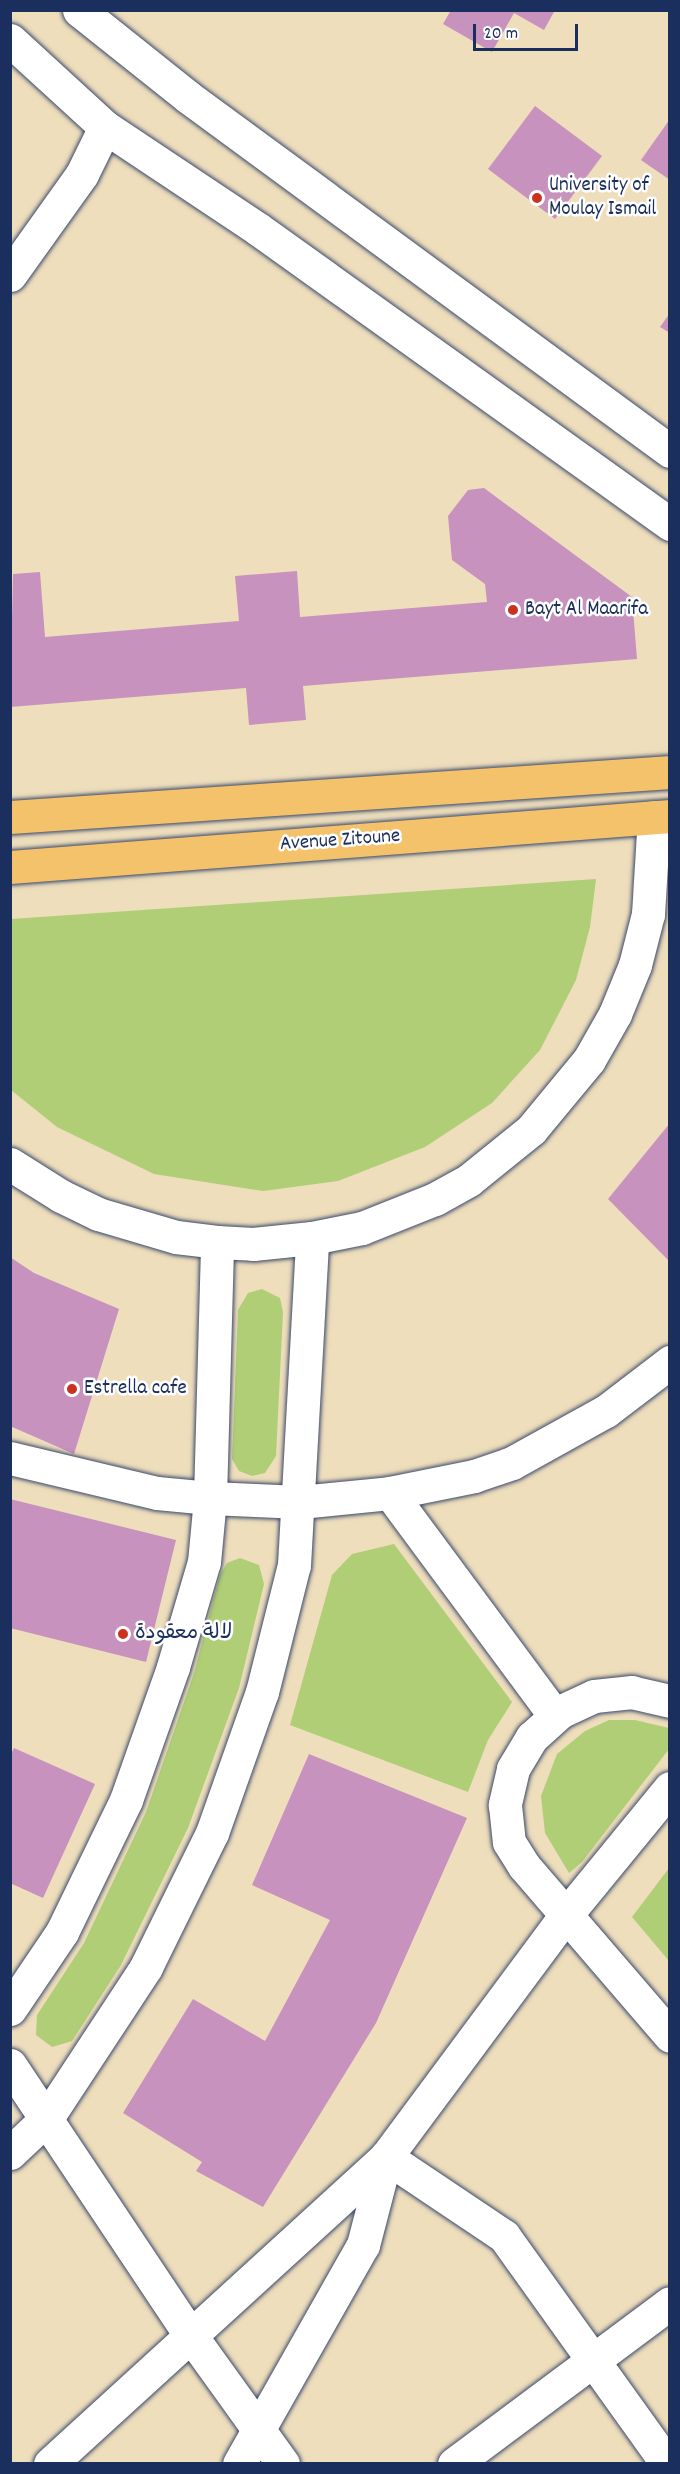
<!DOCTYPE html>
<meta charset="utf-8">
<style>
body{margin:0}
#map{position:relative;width:680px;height:2474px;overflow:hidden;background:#eedebc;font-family:Dekko,"Playpen Sans Arabic",sans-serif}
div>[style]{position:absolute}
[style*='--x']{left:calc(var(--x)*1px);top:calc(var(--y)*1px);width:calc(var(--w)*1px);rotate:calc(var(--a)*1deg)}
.green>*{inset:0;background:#afce76}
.building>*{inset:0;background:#c792be}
.roads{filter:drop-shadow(0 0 2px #3b496c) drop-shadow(0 0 2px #3b496c)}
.minor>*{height:33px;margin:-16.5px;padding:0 16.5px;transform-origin:16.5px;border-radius:16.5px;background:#fff}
.major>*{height:33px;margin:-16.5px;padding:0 16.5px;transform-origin:16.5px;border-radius:16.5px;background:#f3c26a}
.dots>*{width:16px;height:16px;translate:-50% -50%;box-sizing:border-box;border:3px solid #fff;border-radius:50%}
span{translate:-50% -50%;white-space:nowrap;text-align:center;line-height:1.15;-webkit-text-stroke:5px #fff;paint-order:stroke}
.poi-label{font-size:21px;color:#1b2f5e}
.left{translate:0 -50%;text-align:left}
.street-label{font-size:21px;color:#1b2f5e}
.frame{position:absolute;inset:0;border:12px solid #1b2f5e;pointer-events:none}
.scale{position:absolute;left:473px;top:24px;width:105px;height:27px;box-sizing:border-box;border:3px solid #1b2f5e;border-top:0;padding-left:8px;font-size:18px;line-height:21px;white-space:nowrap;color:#1b2f5e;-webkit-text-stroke:4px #fff;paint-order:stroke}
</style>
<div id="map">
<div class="green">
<div style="clip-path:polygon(596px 879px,590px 927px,576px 980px,540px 1050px,492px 1103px,425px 1147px,338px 1181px,263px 1191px,154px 1174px,57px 1127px,11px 1090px,11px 919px)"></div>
<div style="clip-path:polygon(262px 1289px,280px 1298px,283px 1312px,276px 1456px,265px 1473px,252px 1476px,239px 1471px,232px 1459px,238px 1310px,248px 1293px)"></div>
<div style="clip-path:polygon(394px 1544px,512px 1702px,488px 1740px,468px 1792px,290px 1725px,332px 1575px,352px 1554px)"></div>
<div style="clip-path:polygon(240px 1558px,259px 1565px,264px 1584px,239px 1688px,188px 1828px,121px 1965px,72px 2041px,52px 2047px,36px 2035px,37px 2015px,84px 1943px,146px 1812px,194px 1673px,220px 1575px,227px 1563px)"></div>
<div style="clip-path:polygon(609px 1720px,635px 1720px,669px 1728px,669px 1749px,582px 1862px,569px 1873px,545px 1833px,541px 1796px,557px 1754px,585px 1731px)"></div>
<div style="clip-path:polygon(669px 1868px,669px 1961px,632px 1917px)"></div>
</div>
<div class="building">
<div style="clip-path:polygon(451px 10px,555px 10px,544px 30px,514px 13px,492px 52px,443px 24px)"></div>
<div style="clip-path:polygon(535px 106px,602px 156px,555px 219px,488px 169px)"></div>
<div style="clip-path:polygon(670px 119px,670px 180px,641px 160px)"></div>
<div style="clip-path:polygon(670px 313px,670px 333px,660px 327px)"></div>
<div style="clip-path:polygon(484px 488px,632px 597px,637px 659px,303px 686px,306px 720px,249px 725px,246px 688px,10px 707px,13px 574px,40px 572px,45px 637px,239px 621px,235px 576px,297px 571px,300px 617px,487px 602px,485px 584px,452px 560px,448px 516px,468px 490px)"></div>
<div style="clip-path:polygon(670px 1123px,670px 1262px,608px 1199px)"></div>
<div style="clip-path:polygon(10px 1257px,34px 1273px,119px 1309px,74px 1454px,10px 1426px)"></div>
<div style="clip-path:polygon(10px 1499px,176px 1540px,146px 1662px,10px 1628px)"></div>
<div style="clip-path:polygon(14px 1748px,95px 1784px,43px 1898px,10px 1883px,10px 1756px)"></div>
<div style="clip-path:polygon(309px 1754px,467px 1818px,376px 2023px,263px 2207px,196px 2171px,202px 2162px,123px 2113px,193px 1999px,265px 2041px,330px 1920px,252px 1885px)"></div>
</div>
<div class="roads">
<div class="minor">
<div style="--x:79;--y:10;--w:139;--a:38.6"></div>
<div style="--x:188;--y:97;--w:598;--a:36.3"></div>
<div style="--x:10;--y:40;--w:129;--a:42.5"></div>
<div style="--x:105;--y:127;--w:184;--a:33.7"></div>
<div style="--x:258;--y:229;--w:507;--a:35.6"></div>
<div style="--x:10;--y:275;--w:124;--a:-54.5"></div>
<div style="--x:82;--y:174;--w:52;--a:-63.9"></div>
<div style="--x:10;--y:1164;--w:60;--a:32.1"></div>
<div style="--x:61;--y:1196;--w:41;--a:25.9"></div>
<div style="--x:98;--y:1214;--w:81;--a:16.4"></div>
<div style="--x:176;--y:1237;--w:41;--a:7"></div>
<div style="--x:217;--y:1242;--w:36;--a:3"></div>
<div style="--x:253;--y:1244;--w:59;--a:-5.8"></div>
<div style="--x:312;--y:1238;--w:51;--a:-11.3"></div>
<div style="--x:362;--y:1228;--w:79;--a:-21.7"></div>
<div style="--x:435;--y:1199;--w:39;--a:-29"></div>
<div style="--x:469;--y:1180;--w:80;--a:-38.9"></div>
<div style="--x:531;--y:1130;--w:91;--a:-50.4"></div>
<div style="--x:589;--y:1060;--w:53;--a:-60.5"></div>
<div style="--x:615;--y:1014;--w:53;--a:-67.8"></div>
<div style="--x:635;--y:965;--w:53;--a:-75.7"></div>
<div style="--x:648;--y:914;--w:97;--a:-86.5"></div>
<div style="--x:10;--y:1458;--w:151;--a:13.4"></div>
<div style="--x:157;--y:1493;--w:53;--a:5.4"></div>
<div style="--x:210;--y:1498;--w:90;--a:2.5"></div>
<div style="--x:300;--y:1502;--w:90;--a:-5.7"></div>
<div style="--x:390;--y:1493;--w:86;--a:-11.4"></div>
<div style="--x:474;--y:1476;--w:40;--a:-18.9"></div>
<div style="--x:512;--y:1463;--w:107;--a:-29"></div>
<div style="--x:606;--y:1411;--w:81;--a:-37.4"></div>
<div style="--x:390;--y:1493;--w:277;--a:53.5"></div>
<div style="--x:670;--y:1701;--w:39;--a:-167"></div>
<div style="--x:632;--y:1692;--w:38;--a:174"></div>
<div style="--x:594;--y:1696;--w:38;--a:155"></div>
<div style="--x:560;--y:1712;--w:38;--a:138"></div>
<div style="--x:532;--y:1737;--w:37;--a:121"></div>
<div style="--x:513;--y:1769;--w:37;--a:103"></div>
<div style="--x:505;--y:1805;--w:37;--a:84"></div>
<div style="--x:509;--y:1842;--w:28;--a:58"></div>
<div style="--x:524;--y:1866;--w:224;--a:49.3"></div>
<div style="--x:10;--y:2009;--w:93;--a:-56"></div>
<div style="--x:62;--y:1932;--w:147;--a:-64.1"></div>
<div style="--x:126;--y:1800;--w:141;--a:-70.5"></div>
<div style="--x:173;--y:1667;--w:109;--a:-73.6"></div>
<div style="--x:204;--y:1562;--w:64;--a:-84.6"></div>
<div style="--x:210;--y:1498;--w:256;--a:-88.4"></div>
<div style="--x:10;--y:2065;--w:322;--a:56.3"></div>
<div style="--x:189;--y:2333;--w:161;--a:54.3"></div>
<div style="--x:10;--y:2153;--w:51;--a:-43.4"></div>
<div style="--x:47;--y:2118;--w:181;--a:-56.7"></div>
<div style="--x:146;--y:1967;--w:149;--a:-63.8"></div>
<div style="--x:212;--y:1833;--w:150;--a:-70.5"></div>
<div style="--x:262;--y:1692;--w:131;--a:-75.9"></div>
<div style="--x:294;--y:1565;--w:327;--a:-86.8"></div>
<div style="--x:386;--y:2157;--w:142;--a:33.8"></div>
<div style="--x:504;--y:2236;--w:280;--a:54.4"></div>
<div style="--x:50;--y:2464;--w:455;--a:-42.4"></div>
<div style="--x:386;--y:2157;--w:302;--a:-53.4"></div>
<div style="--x:566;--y:1915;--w:164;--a:-50.7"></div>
<div style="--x:239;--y:2464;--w:252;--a:-60.5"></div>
<div style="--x:363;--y:2245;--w:91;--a:-75.4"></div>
<div style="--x:454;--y:2464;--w:269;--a:-36.7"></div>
</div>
<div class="major">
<div style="--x:10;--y:817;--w:662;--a:-3.9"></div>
<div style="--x:10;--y:867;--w:662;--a:-4.42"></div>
</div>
</div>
<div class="dots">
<div style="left:537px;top:198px;background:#c8321e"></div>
<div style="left:513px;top:610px;background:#c8321e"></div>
<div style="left:72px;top:1389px;background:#c8321e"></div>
<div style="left:123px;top:1634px;background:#c8321e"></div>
</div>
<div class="poi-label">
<span class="left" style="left:549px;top:198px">University of<br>Moulay Ismail</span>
<span class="left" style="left:525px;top:610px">Bayt Al Maarifa</span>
<span class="left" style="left:84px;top:1389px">Estrella cafe</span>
<span class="left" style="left:135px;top:1634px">لالة معقودة</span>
</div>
<div class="street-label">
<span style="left:340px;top:841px;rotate:-4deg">Avenue Zitoune</span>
</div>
<div class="frame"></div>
<div class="scale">20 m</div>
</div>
